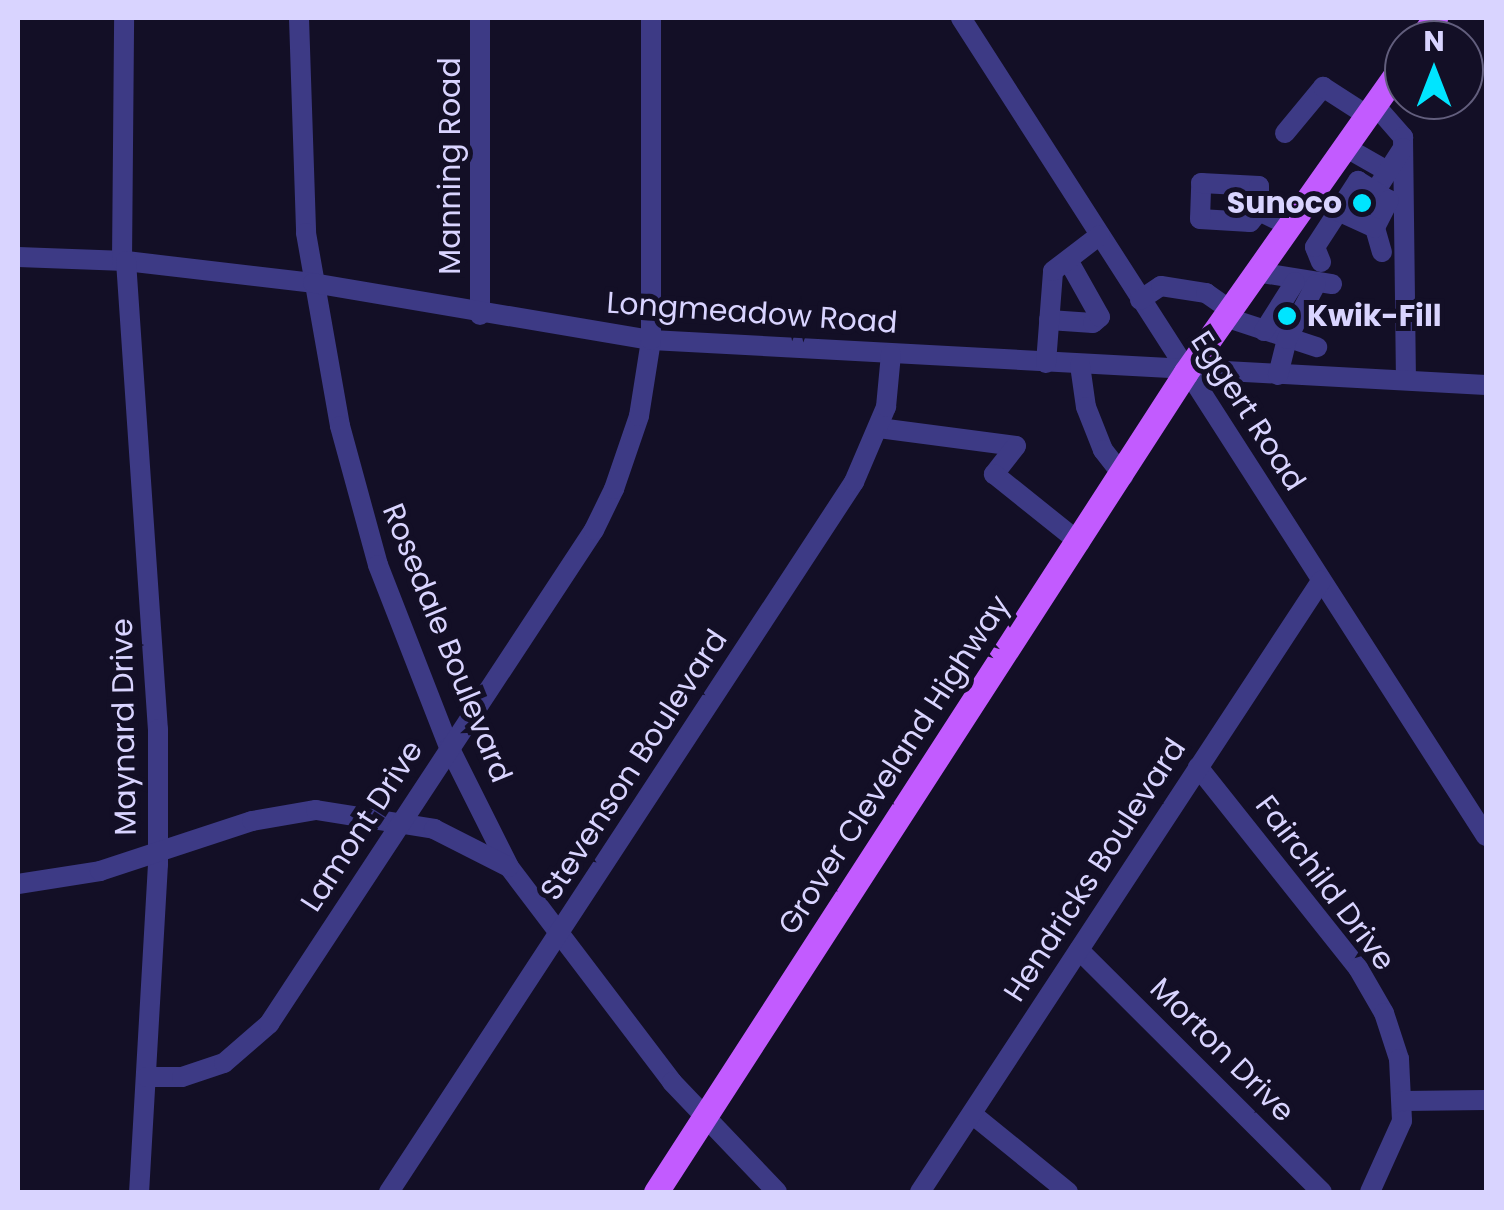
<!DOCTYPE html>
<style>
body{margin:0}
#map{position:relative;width:1504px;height:1210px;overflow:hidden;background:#130f26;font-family:Poppins,sans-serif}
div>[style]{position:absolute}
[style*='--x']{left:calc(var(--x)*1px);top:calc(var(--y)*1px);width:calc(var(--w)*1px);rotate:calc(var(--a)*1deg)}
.minor>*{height:20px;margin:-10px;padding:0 10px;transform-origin:10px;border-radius:10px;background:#3d3a85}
.major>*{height:25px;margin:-12.5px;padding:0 12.5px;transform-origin:12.5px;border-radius:12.5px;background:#c25bff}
.dots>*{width:28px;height:28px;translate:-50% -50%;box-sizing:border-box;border:5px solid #130f26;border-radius:50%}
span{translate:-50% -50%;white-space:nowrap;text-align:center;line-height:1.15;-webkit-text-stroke:10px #130f26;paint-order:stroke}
.street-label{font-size:30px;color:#d9d4ff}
.poi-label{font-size:30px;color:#d9d4ff;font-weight:700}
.right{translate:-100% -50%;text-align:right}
.left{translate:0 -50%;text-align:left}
.frame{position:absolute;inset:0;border:20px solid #d9d4ff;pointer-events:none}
.north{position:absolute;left:1384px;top:20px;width:100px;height:100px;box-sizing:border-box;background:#130f26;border:2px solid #625e7d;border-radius:50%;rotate:0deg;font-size:28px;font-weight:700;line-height:40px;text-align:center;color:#d9d4ff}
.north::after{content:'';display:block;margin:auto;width:35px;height:45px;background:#00e5ff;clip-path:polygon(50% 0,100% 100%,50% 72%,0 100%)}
</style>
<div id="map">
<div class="minor">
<div style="--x:299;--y:18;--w:215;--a:88.1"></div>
<div style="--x:306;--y:233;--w:196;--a:80"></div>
<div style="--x:340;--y:426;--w:144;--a:74.7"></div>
<div style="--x:378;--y:565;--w:195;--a:68.7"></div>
<div style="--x:449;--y:747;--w:134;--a:63.4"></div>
<div style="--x:509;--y:867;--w:270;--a:52.8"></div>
<div style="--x:672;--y:1082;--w:152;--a:46.3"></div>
<div style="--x:480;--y:18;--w:297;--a:90"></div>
<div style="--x:961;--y:18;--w:972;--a:57.31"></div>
<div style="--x:1375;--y:105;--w:43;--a:48.8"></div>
<div style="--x:1403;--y:137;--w:243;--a:89.3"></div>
<div style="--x:1285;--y:133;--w:60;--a:-50.4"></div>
<div style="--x:1323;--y:87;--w:54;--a:32.8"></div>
<div style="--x:1345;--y:147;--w:48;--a:29.7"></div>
<div style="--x:1369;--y:201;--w:63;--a:-57.3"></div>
<div style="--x:1259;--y:211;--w:14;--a:129"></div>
<div style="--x:1250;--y:222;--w:50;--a:-176.6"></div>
<div style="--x:1200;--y:219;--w:36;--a:-88"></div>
<div style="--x:1201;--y:183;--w:58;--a:3"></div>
<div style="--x:1259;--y:186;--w:25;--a:90"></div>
<div style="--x:1259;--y:211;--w:34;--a:26"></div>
<div style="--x:1375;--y:228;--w:25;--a:74"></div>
<div style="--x:18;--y:257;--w:108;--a:2.1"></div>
<div style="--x:126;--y:261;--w:188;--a:6.7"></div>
<div style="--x:313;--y:283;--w:343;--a:9.6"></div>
<div style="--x:651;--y:340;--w:836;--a:3.08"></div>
<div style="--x:122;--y:261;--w:243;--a:-89.5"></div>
<div style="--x:126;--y:261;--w:469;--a:86.1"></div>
<div style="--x:158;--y:729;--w:135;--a:90"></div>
<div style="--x:158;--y:864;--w:329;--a:93.3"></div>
<div style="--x:1321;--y:262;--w:16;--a:-112"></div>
<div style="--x:1315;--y:247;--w:79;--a:-56.9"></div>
<div style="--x:1358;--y:181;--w:36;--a:32"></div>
<div style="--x:1389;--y:200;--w:31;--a:117"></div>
<div style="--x:1375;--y:228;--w:41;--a:-155.3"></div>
<div style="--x:1256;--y:272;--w:77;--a:9"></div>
<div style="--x:1140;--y:300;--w:25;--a:-34"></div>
<div style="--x:1161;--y:286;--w:46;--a:8.8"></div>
<div style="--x:1206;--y:293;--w:29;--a:35"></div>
<div style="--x:1225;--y:317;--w:97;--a:18.1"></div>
<div style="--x:1049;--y:320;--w:44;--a:3.9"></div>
<div style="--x:1093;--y:323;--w:9;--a:-41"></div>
<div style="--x:1100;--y:317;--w:65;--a:-119.3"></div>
<div style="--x:1264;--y:331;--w:58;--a:-57.7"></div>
<div style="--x:1046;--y:363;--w:92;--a:-85.6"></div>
<div style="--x:1053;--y:271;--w:59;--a:-37.5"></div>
<div style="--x:1080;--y:365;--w:42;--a:81.9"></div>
<div style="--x:1086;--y:407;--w:46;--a:68.4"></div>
<div style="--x:1103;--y:450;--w:33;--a:52"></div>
<div style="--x:1278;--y:375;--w:37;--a:-76"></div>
<div style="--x:1287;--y:339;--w:62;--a:-62.2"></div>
<div style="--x:879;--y:428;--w:138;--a:7.5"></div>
<div style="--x:1016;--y:446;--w:36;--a:128"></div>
<div style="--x:994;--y:474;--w:110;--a:38.7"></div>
<div style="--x:1198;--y:767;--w:257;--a:51.5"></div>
<div style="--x:1358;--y:968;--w:52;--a:60"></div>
<div style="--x:1384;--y:1013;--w:48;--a:71.9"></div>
<div style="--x:1399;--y:1059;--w:62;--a:87.2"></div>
<div style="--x:1402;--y:1121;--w:78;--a:114.3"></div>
<div style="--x:18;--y:884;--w:83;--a:-9"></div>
<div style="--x:100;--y:871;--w:160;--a:-18.2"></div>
<div style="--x:252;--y:821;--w:65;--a:-9.8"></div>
<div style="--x:316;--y:810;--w:120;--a:9.1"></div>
<div style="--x:434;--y:829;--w:84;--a:26.9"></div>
<div style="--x:1079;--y:950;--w:343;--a:44.9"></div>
<div style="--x:146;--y:1077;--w:36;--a:0"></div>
<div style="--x:182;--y:1077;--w:44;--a:-18.4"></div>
<div style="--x:224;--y:1063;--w:60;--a:-40.9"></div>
<div style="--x:269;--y:1024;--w:591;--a:-56.66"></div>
<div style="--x:594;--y:530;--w:46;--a:-64"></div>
<div style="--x:614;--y:489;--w:77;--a:-71.1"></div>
<div style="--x:639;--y:416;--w:77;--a:-81"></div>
<div style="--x:651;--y:340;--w:322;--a:-90"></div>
<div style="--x:1403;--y:1101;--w:83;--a:-0.7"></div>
<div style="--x:972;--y:1114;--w:124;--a:39.1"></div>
<div style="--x:389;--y:1192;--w:849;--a:-56.78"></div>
<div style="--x:854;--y:482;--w:82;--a:-66.9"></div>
<div style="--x:886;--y:407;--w:53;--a:-84.6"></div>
<div style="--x:920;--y:1192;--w:731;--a:-56.72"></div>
</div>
<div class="major">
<div style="--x:1420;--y:40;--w:27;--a:-56"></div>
<div style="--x:656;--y:1192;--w:976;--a:-57.12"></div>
<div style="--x:1186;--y:372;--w:378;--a:-54.8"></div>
</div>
<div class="dots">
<div style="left:1362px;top:203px;background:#00e5ff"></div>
<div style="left:1287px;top:316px;background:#00e5ff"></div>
</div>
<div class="street-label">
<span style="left:450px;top:166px;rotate:-90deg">Manning Road</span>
<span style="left:752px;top:313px;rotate:4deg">Longmeadow Road</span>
<span style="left:1248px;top:411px;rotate:57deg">Eggert Road</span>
<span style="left:447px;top:643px;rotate:68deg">Rosedale Boulevard</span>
<span style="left:124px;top:727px;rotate:-91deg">Maynard Drive</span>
<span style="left:634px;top:765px;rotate:-57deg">Stevenson Boulevard</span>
<span style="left:894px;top:765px;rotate:-57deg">Grover Cleveland Highway</span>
<span style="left:362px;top:826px;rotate:-57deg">Lamont Drive</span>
<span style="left:1095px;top:870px;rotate:-57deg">Hendricks Boulevard</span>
<span style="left:1325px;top:883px;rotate:53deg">Fairchild Drive</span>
<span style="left:1222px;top:1050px;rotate:45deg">Morton Drive</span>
</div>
<div class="poi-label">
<span class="right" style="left:1342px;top:203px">Sunoco</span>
<span class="left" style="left:1307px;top:316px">Kwik-Fill</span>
</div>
<div class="frame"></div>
<div class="north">N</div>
</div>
